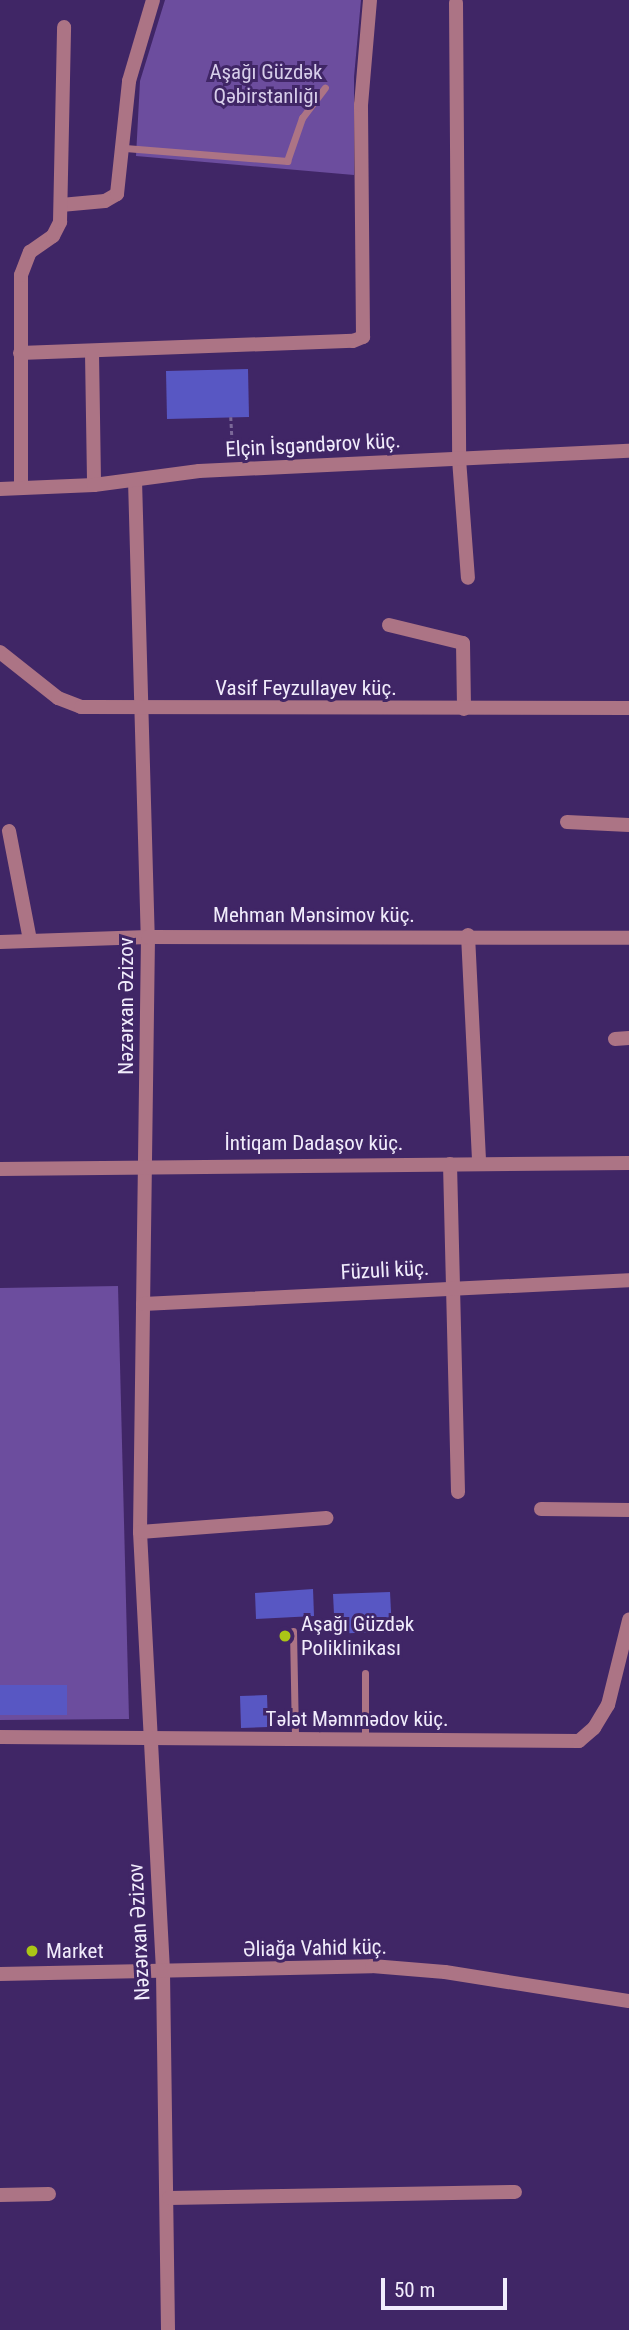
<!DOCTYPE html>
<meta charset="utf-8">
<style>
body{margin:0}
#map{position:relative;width:629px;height:2330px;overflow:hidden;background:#402666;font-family:"Roboto Condensed",sans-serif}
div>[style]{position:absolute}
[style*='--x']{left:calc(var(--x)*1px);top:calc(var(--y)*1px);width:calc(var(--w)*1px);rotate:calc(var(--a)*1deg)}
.green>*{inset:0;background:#6c4d9e}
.building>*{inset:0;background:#5857c3}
.path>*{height:2.5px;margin-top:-1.25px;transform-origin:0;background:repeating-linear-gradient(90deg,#7b6898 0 3.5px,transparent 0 7px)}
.lane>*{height:7px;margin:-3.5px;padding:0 3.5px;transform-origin:3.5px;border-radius:3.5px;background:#ac7485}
.street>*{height:14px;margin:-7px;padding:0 7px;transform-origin:7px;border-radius:7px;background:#ac7485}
.dots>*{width:19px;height:19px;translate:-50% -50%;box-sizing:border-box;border:4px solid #402666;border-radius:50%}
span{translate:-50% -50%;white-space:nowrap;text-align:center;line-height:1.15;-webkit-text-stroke:6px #402666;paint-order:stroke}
.park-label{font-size:21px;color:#d7ceea}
.street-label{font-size:21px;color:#f1ecfc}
.poi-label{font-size:21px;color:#f1ecfc}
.left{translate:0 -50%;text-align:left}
.scale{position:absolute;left:381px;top:2278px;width:126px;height:32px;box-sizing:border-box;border:4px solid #f1ecfc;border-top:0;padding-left:9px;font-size:21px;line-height:24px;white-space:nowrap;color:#f1ecfc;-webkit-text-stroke:5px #402666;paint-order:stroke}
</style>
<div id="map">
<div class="green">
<div style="clip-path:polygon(165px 0,361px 0,354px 77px,354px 175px,136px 156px,140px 81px)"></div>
<div style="clip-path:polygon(118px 1286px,129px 1719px,0 1720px,0 1288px)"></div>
</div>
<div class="building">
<div style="clip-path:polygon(248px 369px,249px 417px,167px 419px,166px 371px)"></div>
<div style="clip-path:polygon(313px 1589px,314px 1616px,256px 1619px,255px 1593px)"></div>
<div style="clip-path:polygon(390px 1592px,392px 1631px,335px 1634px,333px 1594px)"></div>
<div style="clip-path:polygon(0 1685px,67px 1685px,67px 1715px,0 1715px)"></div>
<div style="clip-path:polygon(267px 1695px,268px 1727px,241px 1728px,240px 1696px)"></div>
</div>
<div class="path">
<div style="--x:231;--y:417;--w:39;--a:87"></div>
</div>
<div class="lane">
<div style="--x:125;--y:148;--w:163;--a:4.6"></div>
<div style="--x:287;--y:161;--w:46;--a:-70.8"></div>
<div style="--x:302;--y:118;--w:38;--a:-53"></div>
<div style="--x:293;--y:1631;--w:109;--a:88.9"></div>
<div style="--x:365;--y:1673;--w:66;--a:90"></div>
</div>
<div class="street">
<div style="--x:456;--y:3;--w:456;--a:89.6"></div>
<div style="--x:459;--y:459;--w:119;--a:85.7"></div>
<div style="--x:61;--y:205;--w:44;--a:-5.2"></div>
<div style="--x:105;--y:201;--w:14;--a:-30"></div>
<div style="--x:117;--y:194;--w:114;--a:-83.9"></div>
<div style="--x:129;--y:81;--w:84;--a:-73.5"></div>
<div style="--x:20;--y:353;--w:333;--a:-2.1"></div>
<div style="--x:353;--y:341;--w:11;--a:-22"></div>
<div style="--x:363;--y:337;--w:232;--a:-90.5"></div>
<div style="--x:361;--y:105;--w:105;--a:-85.1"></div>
<div style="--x:92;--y:353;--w:132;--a:89.1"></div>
<div style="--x:135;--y:480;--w:457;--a:88.4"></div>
<div style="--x:148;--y:937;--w:595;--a:90.77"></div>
<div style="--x:140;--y:1532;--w:441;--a:87"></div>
<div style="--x:163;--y:1972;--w:358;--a:89.2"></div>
<div style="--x:21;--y:487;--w:212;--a:-90"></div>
<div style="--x:21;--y:275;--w:25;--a:-69"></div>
<div style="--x:30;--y:252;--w:28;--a:-35"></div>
<div style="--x:53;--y:236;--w:16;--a:-63"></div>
<div style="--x:60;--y:222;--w:195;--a:-88.8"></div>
<div style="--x:0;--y:489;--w:94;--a:-2.4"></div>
<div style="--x:94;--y:485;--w:106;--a:-7.6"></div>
<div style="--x:199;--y:471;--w:430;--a:-2.7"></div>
<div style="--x:389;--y:625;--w:76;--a:13.7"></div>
<div style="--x:463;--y:643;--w:66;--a:89.1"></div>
<div style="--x:0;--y:652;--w:74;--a:38.4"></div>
<div style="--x:58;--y:698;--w:25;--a:21"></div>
<div style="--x:81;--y:707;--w:548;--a:0.1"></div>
<div style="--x:567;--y:822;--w:62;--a:2.8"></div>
<div style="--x:9;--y:831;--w:111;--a:79.1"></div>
<div style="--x:468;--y:935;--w:228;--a:87.2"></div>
<div style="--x:0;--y:942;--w:148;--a:-1.9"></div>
<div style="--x:148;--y:937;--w:481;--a:0.1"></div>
<div style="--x:615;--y:1039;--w:14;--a:-4"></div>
<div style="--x:450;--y:1164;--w:328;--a:88.6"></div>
<div style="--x:0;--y:1169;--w:629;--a:-0.55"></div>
<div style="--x:143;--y:1304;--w:486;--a:-2.8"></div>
<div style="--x:541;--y:1509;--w:88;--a:0.7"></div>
<div style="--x:140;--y:1532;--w:187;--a:-4.3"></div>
<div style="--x:0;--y:1737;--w:579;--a:0.4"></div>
<div style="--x:579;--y:1741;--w:20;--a:-41"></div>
<div style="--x:594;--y:1728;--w:27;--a:-59"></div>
<div style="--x:608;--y:1705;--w:88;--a:-76.1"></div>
<div style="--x:0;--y:1974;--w:372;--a:-1.2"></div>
<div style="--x:372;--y:1966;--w:73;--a:4.7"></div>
<div style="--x:445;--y:1972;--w:186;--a:9"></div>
<div style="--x:0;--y:2195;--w:49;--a:-1.2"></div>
<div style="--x:169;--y:2198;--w:346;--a:-1"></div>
</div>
<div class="dots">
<div style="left:285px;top:1636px;background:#abc616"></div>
<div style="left:32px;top:1951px;background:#abc616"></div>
</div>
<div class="park-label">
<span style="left:266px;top:84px">Aşağı Güzdək<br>Qəbirstanlığı</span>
</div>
<div class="street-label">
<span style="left:313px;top:445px;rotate:-3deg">Elçin İsgəndərov küç.</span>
<span style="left:306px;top:688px">Vasif Feyzullayev küç.</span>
<span style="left:314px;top:915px">Mehman Mənsimov küç.</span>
<span style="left:126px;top:1006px;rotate:-90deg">Nəzərxan Əzizov</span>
<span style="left:314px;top:1143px">İntiqam Dadaşov küç.</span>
<span style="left:385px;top:1270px;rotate:-3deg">Füzuli küç.</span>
<span style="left:357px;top:1719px">Tələt Məmmədov küç.</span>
<span style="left:139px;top:1932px;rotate:-93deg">Nəzərxan Əzizov</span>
<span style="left:315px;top:1948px;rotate:-1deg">Əliağa Vahid küç.</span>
</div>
<div class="poi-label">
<span class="left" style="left:301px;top:1636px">Aşağı Güzdək<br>Poliklinikası</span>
<span class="left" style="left:46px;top:1951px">Market</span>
</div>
<div class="scale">50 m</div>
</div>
